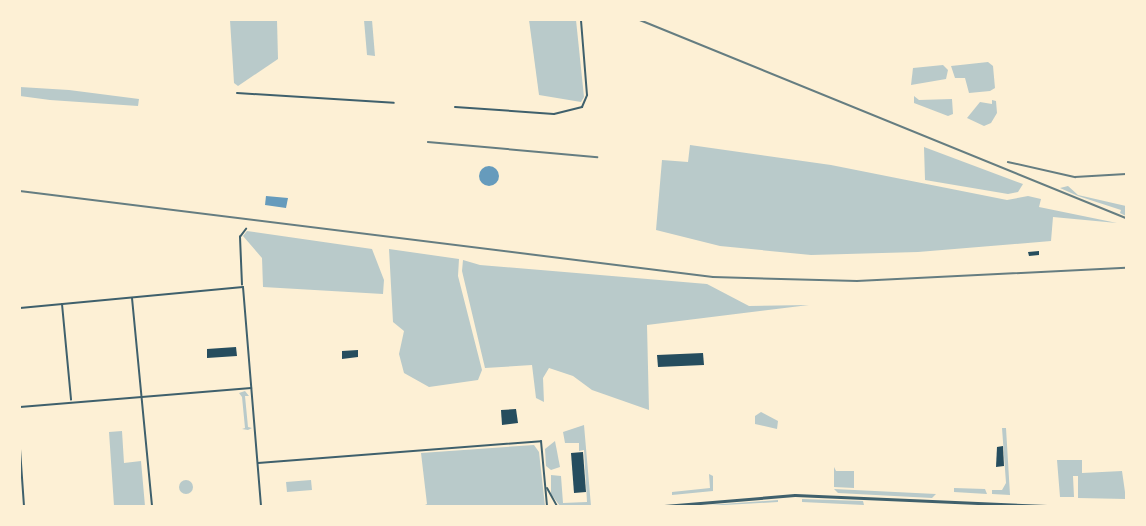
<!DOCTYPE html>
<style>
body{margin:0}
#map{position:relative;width:1146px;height:526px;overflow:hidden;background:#fdf0d5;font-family:"DM Sans",sans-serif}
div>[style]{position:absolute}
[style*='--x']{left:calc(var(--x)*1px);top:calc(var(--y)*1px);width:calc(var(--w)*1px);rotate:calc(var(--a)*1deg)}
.green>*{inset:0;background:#b9caca}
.round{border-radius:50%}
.water>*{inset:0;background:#669bbc}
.building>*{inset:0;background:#264d5e}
.service>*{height:1.5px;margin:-0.75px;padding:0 0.75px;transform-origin:0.75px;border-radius:0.75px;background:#3f606c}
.minor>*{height:2px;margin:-1px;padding:0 1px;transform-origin:1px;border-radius:1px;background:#3f606c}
.tertiary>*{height:3px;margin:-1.5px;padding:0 1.5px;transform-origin:1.5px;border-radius:1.5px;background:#3f606c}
.rail>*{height:1.5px;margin:-0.75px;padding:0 0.75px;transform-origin:0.75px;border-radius:0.75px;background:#657d81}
span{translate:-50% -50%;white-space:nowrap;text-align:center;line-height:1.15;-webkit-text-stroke:6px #fdf0d5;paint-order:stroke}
.frame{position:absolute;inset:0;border:21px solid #fdf0d5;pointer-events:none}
</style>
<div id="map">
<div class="green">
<div style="clip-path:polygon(230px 20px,277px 20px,278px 59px,238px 86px,234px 83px)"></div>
<div style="clip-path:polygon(364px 20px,372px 20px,375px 56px,367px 55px)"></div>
<div style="clip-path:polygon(529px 20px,576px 20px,584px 97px,581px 102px,539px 95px)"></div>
<div style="clip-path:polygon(988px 62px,993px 66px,995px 88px,990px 91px,969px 93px,965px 78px,955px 78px,951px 66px)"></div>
<div style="clip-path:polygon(943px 65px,948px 70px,946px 79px,911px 85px,913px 68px)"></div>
<div style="clip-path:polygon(20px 87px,69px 90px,139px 99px,138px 106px,50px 100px,20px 96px)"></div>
<div style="clip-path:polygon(914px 96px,919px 100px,952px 99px,953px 114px,948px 116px,914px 103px)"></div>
<div style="clip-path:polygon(992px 100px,996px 101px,997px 113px,991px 123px,984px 126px,967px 118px,980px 102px,992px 104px)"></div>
<div style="clip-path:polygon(690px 145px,831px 165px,1007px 200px,1028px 196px,1041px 199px,1039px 207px,1117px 223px,1053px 217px,1051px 241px,918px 252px,811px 255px,720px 246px,656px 230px,662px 160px,688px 162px)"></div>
<div style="clip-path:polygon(924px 147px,1023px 184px,1018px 192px,1008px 194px,925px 180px)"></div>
<div style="clip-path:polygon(1068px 186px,1078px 195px,1126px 206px,1126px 216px,1120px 213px,1121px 210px,1078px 196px,1060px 188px)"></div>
<div style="clip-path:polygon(247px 231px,372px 249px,384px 280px,383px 294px,263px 287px,262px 258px,243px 236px)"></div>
<div style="clip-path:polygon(389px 249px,459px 259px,458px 276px,482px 370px,478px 380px,429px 387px,404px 373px,399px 354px,404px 331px,393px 322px)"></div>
<div style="clip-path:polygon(463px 260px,480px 265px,707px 284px,749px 306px,809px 305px,647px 325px,649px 410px,592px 390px,573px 376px,549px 368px,543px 378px,544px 402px,536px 398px,532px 365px,485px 368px,462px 271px)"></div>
<div style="clip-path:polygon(245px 391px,249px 396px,245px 396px,248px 427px,252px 428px,248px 430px,242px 429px,245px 428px,242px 397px,239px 393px)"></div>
<div style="clip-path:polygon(761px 412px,778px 421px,777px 429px,755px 424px,755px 416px)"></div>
<div style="clip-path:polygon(584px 425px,591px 506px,560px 506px,551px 494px,551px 475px,561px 476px,563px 503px,587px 502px,584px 450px,579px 451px,579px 443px,565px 443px,563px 432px)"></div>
<div style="clip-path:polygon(1002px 428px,1006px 428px,1010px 495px,992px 494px,992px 490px,1002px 490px,1006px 483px)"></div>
<div style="clip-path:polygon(122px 431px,124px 463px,141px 461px,145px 506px,114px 506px,109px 432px)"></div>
<div style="clip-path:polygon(555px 441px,560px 467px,551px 470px,546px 466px,545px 449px)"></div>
<div style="clip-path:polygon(534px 445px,539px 452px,545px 506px,423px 506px,427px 504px,421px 453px)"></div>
<div style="clip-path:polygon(1057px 460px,1082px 460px,1082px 473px,1122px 471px,1126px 499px,1078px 498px,1078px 476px,1073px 476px,1074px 497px,1060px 497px)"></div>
<div style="clip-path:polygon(834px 467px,836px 471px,854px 471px,854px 488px,834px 487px)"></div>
<div style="clip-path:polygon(709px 474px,713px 476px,713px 491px,672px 495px,672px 492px,710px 488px)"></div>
<div style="clip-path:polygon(311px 480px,312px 490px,287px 492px,286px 482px)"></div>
<div class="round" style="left:179px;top:480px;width:14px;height:14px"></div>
<div style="clip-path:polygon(954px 488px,985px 489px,987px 494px,954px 492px)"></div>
<div style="clip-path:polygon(834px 489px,936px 494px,932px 498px,838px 493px)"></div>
<div style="clip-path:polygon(802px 499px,863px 501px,864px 505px,802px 502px)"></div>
<div style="clip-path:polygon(778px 500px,778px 502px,707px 506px,709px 505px)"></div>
</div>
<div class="water">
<div class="round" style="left:479px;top:166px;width:20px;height:20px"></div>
<div style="clip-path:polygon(266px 196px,288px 198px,286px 208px,265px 205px)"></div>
</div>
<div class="building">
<div style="clip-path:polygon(1039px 251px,1039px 255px,1029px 256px,1028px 252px)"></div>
<div style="clip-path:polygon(236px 347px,237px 356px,207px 358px,207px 349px)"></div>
<div style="clip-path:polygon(358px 350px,358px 357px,342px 359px,342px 351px)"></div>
<div style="clip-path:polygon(703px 353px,704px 365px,658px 367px,657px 355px)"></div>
<div style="clip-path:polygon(516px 409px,518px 423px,502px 425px,501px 410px)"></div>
<div style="clip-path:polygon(1003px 446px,1004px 466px,996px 467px,997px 447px)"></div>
<div style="clip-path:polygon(583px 452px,586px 492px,574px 493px,571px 453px)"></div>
</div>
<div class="service">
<div style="--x:242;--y:285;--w:48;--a:-92.4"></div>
<div style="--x:240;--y:237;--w:10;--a:-53"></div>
</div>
<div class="minor">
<div style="--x:237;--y:93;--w:157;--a:3.6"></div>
<div style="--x:455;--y:107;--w:99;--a:4"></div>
<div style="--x:554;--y:114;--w:29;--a:-14"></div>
<div style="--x:582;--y:107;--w:13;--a:-67"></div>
<div style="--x:587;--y:95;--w:75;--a:-94.6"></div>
<div style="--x:132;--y:298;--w:209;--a:84.5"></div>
<div style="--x:62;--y:304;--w:96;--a:84.6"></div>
<div style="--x:20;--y:308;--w:224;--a:-5.4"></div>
<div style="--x:243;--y:287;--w:220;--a:85.3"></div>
<div style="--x:20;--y:407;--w:232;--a:-4.7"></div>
<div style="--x:20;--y:449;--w:57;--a:86"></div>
<div style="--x:258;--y:463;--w:284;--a:-4.4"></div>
<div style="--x:541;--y:441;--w:65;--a:84.7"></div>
<div style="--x:547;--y:488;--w:21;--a:61"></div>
</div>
<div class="tertiary">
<div style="--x:664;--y:506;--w:131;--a:-4.8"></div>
<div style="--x:795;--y:495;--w:252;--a:2.5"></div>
</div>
<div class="rail">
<div style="--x:640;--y:20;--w:525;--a:22.17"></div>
<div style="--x:428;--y:142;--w:170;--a:5.1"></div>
<div style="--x:1008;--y:162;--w:69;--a:12.6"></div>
<div style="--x:1075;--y:177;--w:51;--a:-3.4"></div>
<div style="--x:20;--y:191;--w:698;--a:7.07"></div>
<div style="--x:713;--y:277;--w:144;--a:1.6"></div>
<div style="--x:857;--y:281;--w:269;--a:-2.8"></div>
</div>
<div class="frame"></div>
</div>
